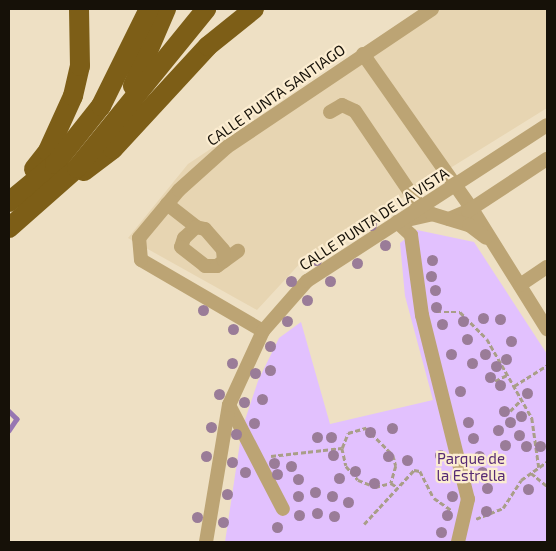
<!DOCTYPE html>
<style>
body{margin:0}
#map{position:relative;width:556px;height:551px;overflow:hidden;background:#eee0c4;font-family:"Exo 2",sans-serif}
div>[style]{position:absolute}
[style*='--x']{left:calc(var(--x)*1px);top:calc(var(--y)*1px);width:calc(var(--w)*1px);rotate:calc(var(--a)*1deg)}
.built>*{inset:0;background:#e7d5b2}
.green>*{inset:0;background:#e2c1fe}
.stream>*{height:4.5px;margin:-2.25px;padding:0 2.25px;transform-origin:2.25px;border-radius:2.25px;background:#9776b2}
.path>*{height:2.5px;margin-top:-1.25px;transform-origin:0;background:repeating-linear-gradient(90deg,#a99e88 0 5px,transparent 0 7.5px)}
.minor>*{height:14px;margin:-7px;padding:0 7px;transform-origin:7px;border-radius:7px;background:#bca474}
.highway>*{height:20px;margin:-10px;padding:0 10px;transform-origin:10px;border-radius:10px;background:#7d5e17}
.trees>*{width:11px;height:11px;margin:-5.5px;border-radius:50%;background:#9a7c98}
span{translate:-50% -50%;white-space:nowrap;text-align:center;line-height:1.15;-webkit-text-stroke:4.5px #fcedd1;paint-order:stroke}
.street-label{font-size:15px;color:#161108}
.park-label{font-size:15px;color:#562a74}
.frame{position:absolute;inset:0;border:10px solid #161108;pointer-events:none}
</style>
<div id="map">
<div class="built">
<div style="clip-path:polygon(421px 9px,547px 9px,547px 108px,305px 258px,257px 310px,128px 238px,188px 164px)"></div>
</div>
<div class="green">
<div style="clip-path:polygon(417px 230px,474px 242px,547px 354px,547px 542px,225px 542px,242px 429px,258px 381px,279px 338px,301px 322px,330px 424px,433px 400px,405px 296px,400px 243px)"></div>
</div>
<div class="stream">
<div style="--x:9;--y:411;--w:11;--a:45"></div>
<div style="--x:17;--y:419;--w:14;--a:124"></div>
</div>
<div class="path">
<div style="--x:436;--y:312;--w:24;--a:0"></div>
<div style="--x:460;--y:312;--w:38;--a:45"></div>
<div style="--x:487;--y:339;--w:91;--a:60.3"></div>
<div style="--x:532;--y:418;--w:50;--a:82"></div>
<div style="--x:495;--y:381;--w:13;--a:-27"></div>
<div style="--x:514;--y:386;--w:39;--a:-32"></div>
<div style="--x:510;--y:411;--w:16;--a:-45"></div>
<div style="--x:342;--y:448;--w:18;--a:77"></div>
<div style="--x:346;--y:466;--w:18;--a:49"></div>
<div style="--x:358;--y:480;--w:18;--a:22"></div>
<div style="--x:375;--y:487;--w:16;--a:-14"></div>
<div style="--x:271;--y:456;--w:71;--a:-6.4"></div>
<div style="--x:342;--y:448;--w:16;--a:-68"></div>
<div style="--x:348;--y:433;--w:19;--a:-16"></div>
<div style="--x:366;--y:428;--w:38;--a:45"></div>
<div style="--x:393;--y:455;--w:11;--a:75"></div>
<div style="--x:396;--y:466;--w:18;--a:106"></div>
<div style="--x:391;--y:483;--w:7;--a:34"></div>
<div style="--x:531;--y:473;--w:21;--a:39"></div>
<div style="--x:476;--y:519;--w:29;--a:-22"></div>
<div style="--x:503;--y:508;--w:33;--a:-57"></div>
<div style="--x:521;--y:480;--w:32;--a:-35"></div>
<div style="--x:364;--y:524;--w:74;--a:-47.2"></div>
<div style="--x:414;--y:470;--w:6;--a:9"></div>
<div style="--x:420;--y:471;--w:30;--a:63"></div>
<div style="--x:434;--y:498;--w:21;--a:35"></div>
</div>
<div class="minor">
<div style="--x:363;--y:54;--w:189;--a:54.9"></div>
<div style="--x:472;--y:209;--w:142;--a:58"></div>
<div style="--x:330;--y:112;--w:14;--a:-30"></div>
<div style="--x:342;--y:105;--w:14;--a:25"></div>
<div style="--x:355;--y:111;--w:116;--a:55.9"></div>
<div style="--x:167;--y:204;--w:37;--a:38"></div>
<div style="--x:196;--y:227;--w:16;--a:137"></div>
<div style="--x:184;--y:238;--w:9;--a:108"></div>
<div style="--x:181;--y:247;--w:31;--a:38"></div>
<div style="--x:205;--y:266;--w:12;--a:0"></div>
<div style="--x:217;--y:266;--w:26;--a:-36"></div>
<div style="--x:449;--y:219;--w:21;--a:-23"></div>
<div style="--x:468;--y:211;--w:95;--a:-33.4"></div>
<div style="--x:407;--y:220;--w:26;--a:-13"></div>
<div style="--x:432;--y:214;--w:39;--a:17"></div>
<div style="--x:469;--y:225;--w:21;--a:37"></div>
<div style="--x:397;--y:222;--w:19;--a:43"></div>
<div style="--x:411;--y:235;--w:81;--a:82.2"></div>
<div style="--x:422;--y:315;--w:190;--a:76"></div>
<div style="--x:468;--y:499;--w:44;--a:103.1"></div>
<div style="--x:196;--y:227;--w:9;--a:13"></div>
<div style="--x:205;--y:229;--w:28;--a:49"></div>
<div style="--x:223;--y:250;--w:11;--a:85"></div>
<div style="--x:520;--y:285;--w:32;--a:-34"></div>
<div style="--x:263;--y:331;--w:141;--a:-149.8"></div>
<div style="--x:141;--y:260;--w:22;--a:-95"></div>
<div style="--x:139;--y:238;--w:62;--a:-50.2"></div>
<div style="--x:179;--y:190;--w:64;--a:-41.9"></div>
<div style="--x:227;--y:147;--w:247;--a:-33.9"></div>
<div style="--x:229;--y:405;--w:117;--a:62.6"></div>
<div style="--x:206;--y:542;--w:139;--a:-80.5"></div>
<div style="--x:229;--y:405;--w:81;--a:-65.3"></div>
<div style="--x:263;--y:331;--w:67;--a:-48.7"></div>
<div style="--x:307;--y:281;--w:286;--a:-33"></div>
</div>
<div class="highway">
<div style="--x:133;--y:86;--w:84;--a:-66.8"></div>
<div style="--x:34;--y:169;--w:23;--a:-52"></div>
<div style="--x:48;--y:151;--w:60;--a:-65.6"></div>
<div style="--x:73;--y:96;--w:31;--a:-77"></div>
<div style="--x:80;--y:66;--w:57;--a:-91"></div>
<div style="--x:84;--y:171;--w:36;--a:-37"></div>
<div style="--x:113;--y:149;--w:140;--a:-47.3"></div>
<div style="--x:208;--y:46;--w:59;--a:-38.8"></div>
<div style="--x:9;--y:202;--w:60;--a:-39.6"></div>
<div style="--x:55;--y:164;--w:74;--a:-51.6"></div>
<div style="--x:101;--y:106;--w:108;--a:-63.7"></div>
<div style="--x:9;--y:228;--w:91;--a:-41.4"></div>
<div style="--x:77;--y:168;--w:205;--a:-50.9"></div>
</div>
<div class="trees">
<div style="left:371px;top:225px"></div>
<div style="left:385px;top:245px"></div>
<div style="left:316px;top:260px"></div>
<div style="left:432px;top:260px"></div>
<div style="left:357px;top:263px"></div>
<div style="left:431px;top:276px"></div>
<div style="left:291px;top:281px"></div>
<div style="left:330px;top:281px"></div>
<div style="left:435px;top:290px"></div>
<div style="left:307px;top:300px"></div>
<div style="left:436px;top:307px"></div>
<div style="left:203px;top:310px"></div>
<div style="left:483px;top:318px"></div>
<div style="left:500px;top:319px"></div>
<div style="left:287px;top:321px"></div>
<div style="left:463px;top:321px"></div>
<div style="left:442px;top:324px"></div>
<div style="left:233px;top:329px"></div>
<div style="left:467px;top:339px"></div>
<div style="left:511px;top:341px"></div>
<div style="left:270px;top:346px"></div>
<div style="left:451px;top:354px"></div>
<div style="left:485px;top:354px"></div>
<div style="left:506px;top:359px"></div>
<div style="left:232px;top:363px"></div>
<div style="left:472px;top:363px"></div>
<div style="left:496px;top:366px"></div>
<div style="left:270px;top:370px"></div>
<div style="left:255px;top:373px"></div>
<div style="left:490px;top:377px"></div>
<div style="left:500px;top:385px"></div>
<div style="left:460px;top:391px"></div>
<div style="left:527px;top:393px"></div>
<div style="left:219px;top:394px"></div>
<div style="left:262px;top:399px"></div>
<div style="left:244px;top:402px"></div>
<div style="left:504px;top:411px"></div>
<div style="left:521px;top:416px"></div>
<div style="left:468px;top:422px"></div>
<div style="left:510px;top:422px"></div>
<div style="left:254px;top:423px"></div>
<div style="left:211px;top:427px"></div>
<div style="left:392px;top:428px"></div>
<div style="left:498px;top:430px"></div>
<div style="left:370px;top:432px"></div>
<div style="left:236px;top:434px"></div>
<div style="left:519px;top:435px"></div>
<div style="left:317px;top:437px"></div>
<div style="left:331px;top:437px"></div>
<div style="left:473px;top:438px"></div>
<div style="left:505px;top:445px"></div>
<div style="left:526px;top:446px"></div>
<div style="left:540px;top:446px"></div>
<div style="left:333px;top:455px"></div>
<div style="left:440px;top:455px"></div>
<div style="left:206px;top:456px"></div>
<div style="left:388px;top:456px"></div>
<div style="left:479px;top:456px"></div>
<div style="left:407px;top:460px"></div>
<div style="left:232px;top:462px"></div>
<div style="left:274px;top:463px"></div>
<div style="left:291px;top:466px"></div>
<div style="left:355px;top:471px"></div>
<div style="left:245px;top:472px"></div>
<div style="left:482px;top:472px"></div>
<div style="left:277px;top:474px"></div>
<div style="left:445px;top:477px"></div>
<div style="left:339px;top:478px"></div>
<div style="left:298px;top:479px"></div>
<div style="left:374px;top:483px"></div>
<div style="left:487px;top:488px"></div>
<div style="left:528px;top:489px"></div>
<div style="left:315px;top:492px"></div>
<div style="left:227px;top:494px"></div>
<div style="left:298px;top:496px"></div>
<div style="left:332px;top:496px"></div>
<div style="left:452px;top:496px"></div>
<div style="left:348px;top:502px"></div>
<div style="left:486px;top:511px"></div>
<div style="left:317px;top:513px"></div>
<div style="left:299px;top:515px"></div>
<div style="left:447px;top:515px"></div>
<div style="left:334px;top:516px"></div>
<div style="left:197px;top:517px"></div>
<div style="left:223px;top:522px"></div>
<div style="left:277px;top:527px"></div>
<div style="left:441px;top:532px"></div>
</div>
<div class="street-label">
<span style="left:276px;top:95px;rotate:-35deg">CALLE PUNTA SANTIAGO</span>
<span style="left:374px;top:219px;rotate:-33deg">CALLE PUNTA DE LA VISTA</span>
</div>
<div class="park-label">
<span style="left:471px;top:467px">Parque de<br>la Estrella</span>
</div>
<div class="frame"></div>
</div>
